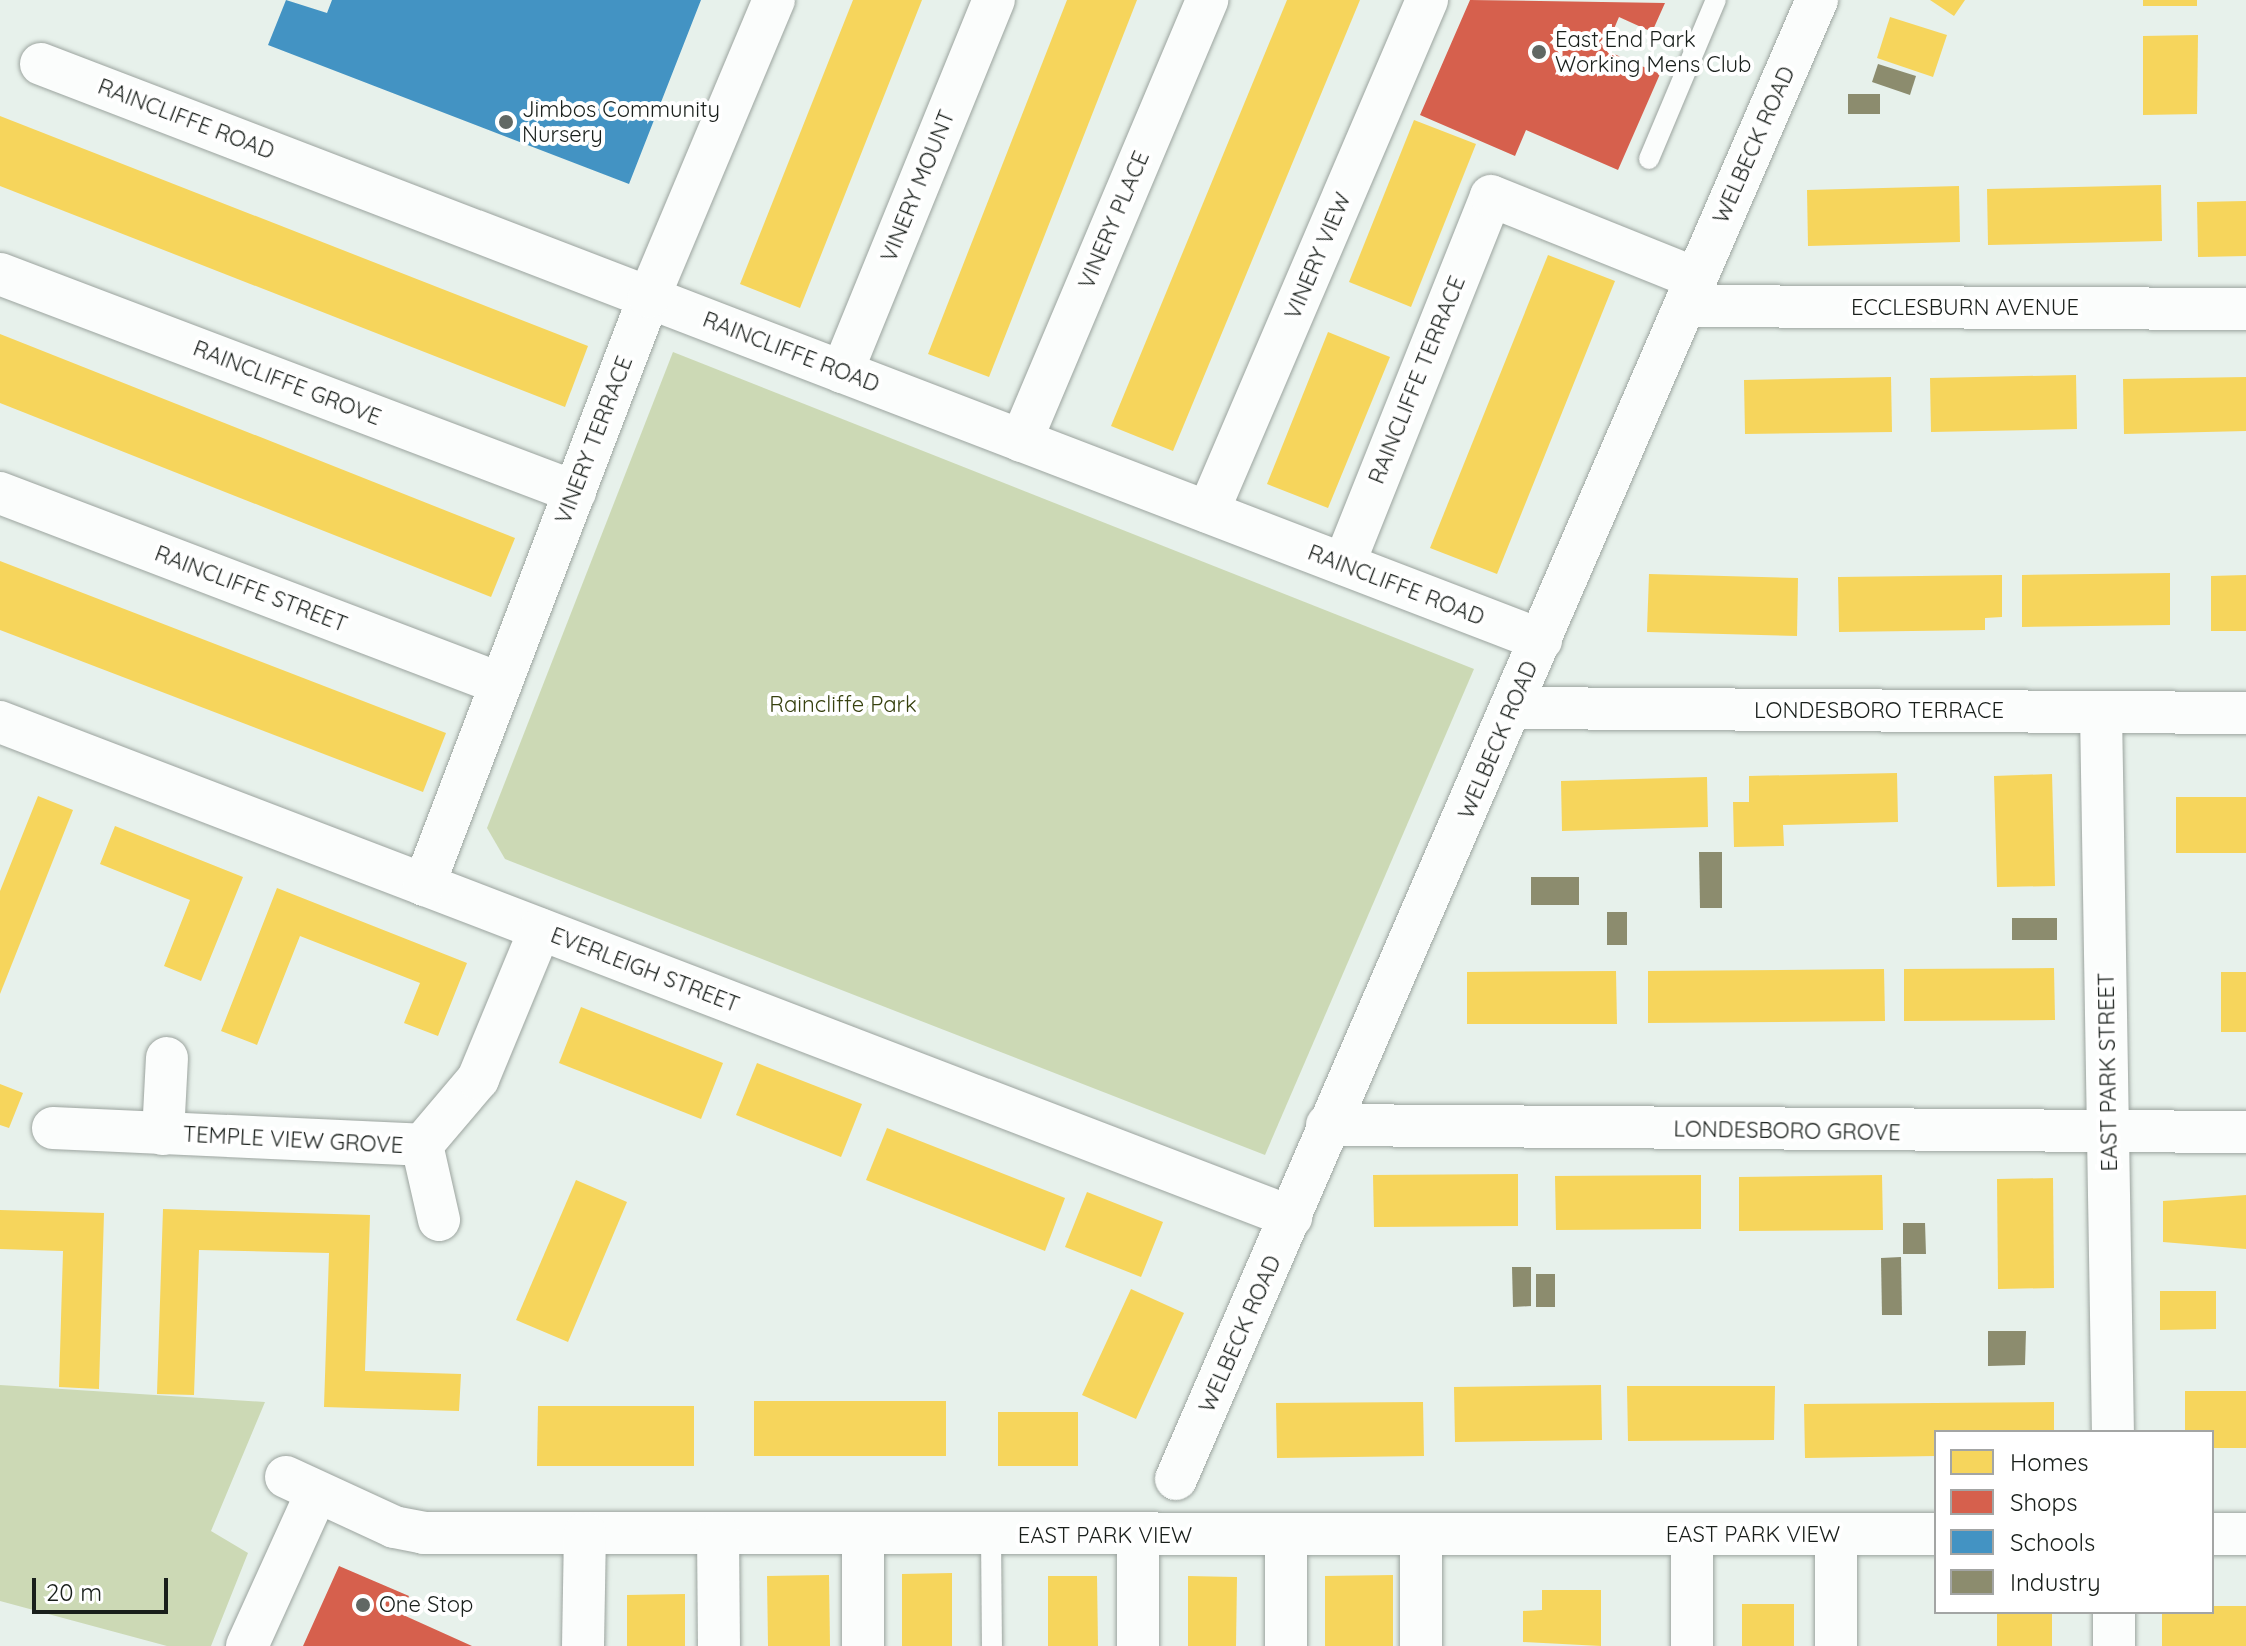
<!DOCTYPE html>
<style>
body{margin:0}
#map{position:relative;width:2246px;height:1646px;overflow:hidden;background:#e7f1eb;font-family:Quicksand,sans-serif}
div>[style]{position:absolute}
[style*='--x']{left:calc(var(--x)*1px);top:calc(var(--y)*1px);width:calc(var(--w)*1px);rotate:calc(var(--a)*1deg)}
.green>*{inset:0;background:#ccd9b5}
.homes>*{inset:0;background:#f6d55c}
.shops>*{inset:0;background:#d6604d}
.schools>*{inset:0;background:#4393c3}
.industry>*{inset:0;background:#8c8c6e}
.roads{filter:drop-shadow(0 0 2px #9ca49f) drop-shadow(0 0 2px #9ca49f)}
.lane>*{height:20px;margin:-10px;padding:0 10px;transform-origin:10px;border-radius:10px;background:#fbfdfc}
.street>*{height:42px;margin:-21px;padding:0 21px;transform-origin:21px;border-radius:21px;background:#fbfdfc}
.dots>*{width:22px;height:22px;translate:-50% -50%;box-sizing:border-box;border:4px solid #fff;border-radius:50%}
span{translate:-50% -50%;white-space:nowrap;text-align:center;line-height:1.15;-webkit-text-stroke:8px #fff;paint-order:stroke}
.poi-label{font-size:22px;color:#191f1b}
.left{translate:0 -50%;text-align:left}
.street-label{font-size:22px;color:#191f1b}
.park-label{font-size:22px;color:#37410f}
.legend{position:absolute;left:1934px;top:1430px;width:280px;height:184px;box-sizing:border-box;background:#fff;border:2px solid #a3a5a4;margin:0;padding:10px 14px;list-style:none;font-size:24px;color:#191f1b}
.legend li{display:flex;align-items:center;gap:16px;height:40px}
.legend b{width:40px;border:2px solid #a3a5a4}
.scale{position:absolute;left:32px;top:1578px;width:136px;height:36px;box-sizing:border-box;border:4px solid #191f1b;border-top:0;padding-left:10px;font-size:24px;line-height:28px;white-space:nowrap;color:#191f1b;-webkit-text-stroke:6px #fff;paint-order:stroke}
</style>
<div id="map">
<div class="green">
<div style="clip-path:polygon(673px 352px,1474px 669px,1265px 1155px,505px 859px,487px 828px)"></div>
<div style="clip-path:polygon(0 1385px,265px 1402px,211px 1531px,248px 1553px,211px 1646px,167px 1646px,0 1601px)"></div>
</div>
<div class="homes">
<div style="clip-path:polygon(853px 0,922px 0,800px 308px,740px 284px)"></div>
<div style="clip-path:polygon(1067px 0,1137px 0,989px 377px,928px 354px)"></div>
<div style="clip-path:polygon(1287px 0,1360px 0,1173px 451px,1111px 426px)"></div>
<div style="clip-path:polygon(1930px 0,1965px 0,1954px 16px)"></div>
<div style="clip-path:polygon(2143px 0,2197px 0,2197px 6px,2143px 6px)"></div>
<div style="clip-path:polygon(1890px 17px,1947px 35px,1933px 77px,1877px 58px)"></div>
<div style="clip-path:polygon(2198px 35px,2197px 114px,2143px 115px,2143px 36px)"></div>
<div style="clip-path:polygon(0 116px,588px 346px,565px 407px,0 186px)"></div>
<div style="clip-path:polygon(1414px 120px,1476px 144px,1411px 307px,1349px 282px)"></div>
<div style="clip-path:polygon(2161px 185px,2162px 241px,1988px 245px,1987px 189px)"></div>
<div style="clip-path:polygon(1959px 186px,1960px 242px,1808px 246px,1807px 190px)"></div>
<div style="clip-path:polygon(2246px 201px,2246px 256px,2198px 257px,2197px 202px)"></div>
<div style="clip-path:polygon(1548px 255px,1615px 281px,1497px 574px,1430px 548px)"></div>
<div style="clip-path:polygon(1328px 332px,1390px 357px,1328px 508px,1267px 484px)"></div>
<div style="clip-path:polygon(0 334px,515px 538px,491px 597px,0 403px)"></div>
<div style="clip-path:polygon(2076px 375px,2077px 429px,1931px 432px,1930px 378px)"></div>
<div style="clip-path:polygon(1891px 377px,1892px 432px,1745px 434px,1744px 380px)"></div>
<div style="clip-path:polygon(2246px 377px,2246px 431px,2124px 434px,2123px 379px)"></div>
<div style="clip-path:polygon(0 561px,446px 733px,423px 792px,0 630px)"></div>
<div style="clip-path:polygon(2170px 573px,2170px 625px,2022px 627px,2022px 575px)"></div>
<div style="clip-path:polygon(1649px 574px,1798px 578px,1797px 636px,1647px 632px)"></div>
<div style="clip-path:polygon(2002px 575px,2002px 617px,1985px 618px,1985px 630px,1839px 632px,1838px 577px)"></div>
<div style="clip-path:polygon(2246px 575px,2246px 631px,2211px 631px,2211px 576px)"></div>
<div style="clip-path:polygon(1897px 773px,1898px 822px,1783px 825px,1784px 846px,1734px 847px,1733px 802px,1749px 802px,1749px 776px)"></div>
<div style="clip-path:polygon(2052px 774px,2055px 886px,1997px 887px,1994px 776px)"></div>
<div style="clip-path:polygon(1707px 777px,1708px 827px,1562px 831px,1561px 781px)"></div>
<div style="clip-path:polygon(38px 796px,73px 810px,0 994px,0 891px)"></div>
<div style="clip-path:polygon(2176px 797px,2246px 797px,2246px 853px,2176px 853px)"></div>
<div style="clip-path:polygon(115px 826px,243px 877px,201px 981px,164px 966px,190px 900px,100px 864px)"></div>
<div style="clip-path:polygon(277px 888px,467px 963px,438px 1036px,404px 1023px,420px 983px,300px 936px,257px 1045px,221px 1031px)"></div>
<div style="clip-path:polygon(2054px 968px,2055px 1020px,1904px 1021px,1904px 969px)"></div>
<div style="clip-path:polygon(1884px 969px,1885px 1021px,1648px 1023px,1648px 971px)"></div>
<div style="clip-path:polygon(1616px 971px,1617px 1024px,1467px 1024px,1467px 972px)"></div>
<div style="clip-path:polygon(2221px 972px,2246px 972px,2246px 1032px,2221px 1032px)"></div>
<div style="clip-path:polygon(581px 1007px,723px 1063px,701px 1119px,559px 1063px)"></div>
<div style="clip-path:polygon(757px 1063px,862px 1104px,841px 1157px,736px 1115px)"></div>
<div style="clip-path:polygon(0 1084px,23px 1093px,9px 1128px,0 1125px)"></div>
<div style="clip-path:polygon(887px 1128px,1065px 1198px,1045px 1251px,866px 1180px)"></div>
<div style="clip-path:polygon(1518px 1174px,1518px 1226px,1374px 1227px,1373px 1175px)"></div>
<div style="clip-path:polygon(1701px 1175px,1701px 1229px,1556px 1230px,1555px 1176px)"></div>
<div style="clip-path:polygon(1882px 1175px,1883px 1230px,1739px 1231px,1739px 1177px)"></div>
<div style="clip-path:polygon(2053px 1178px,2054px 1288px,1998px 1289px,1997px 1179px)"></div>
<div style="clip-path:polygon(576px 1180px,627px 1202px,568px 1342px,516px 1320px)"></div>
<div style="clip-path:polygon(1087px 1192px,1163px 1222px,1141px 1277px,1065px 1247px)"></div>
<div style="clip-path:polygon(2246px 1195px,2246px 1249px,2163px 1242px,2163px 1201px)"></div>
<div style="clip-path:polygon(163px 1209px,370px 1215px,365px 1371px,461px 1374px,459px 1411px,324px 1407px,329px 1253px,199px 1250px,194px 1395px,157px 1394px)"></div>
<div style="clip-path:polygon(0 1210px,104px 1213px,99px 1389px,59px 1387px,63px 1251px,0 1249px)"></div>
<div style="clip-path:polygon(1131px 1289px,1184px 1313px,1136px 1419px,1082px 1395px)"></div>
<div style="clip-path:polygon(2160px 1291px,2216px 1291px,2216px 1329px,2160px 1330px)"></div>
<div style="clip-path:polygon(1601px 1385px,1602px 1440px,1455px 1442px,1454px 1387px)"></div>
<div style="clip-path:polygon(1627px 1386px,1775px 1386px,1774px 1440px,1628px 1441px)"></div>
<div style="clip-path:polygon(2185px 1391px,2246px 1391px,2246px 1448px,2212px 1448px,2212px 1432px,2185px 1432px)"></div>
<div style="clip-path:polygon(754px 1401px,946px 1401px,946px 1456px,754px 1456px)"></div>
<div style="clip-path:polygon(1423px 1402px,1424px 1456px,1277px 1458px,1276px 1403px)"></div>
<div style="clip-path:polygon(2054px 1402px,2054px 1432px,1936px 1432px,1936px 1456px,1805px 1458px,1804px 1404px)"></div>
<div style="clip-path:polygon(538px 1406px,694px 1406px,694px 1466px,537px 1466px)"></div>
<div style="clip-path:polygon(998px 1412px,1078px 1412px,1078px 1466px,998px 1466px)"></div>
<div style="clip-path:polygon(952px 1573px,952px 1646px,902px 1646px,902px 1574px)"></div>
<div style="clip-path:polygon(829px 1575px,830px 1646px,768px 1646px,767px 1576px)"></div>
<div style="clip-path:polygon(1393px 1575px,1393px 1646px,1325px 1646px,1325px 1576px)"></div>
<div style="clip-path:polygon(1048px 1576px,1097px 1576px,1098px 1646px,1048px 1646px)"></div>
<div style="clip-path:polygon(1188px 1576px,1237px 1577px,1236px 1646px,1188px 1646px)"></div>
<div style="clip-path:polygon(1542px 1590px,1601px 1590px,1601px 1646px,1523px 1642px,1523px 1611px,1542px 1610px)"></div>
<div style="clip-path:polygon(685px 1594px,685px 1646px,627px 1646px,627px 1595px)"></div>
<div style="clip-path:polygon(1742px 1604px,1794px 1604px,1794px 1646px,1742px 1646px)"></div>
<div style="clip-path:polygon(2212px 1606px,2246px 1606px,2246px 1646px,2162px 1646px,2162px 1612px,2212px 1612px)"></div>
<div style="clip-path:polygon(2052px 1612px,2052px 1646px,1997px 1646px,1997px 1613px)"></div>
</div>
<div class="shops">
<div style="clip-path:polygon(1470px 0,1665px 3px,1652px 32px,1619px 17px,1605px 50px,1660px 74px,1618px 170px,1526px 130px,1515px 156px,1420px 115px)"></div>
<div style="clip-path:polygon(339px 1566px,409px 1596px,401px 1614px,472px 1646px,303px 1646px)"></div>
</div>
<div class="schools">
<div style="clip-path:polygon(286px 0,327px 13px,332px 0,701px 0,629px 184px,268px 45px)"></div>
</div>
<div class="industry">
<div style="clip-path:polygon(1878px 64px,1916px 76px,1910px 95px,1872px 82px)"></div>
<div style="clip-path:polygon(1848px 94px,1880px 94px,1880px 114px,1848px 114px)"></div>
<div style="clip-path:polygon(1699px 852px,1722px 852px,1722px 908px,1700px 908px)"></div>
<div style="clip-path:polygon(1531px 877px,1579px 877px,1579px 905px,1531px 905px)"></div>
<div style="clip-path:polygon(1607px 912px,1627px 912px,1627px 945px,1607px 945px)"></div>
<div style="clip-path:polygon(2012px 918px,2057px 918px,2057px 940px,2012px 940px)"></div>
<div style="clip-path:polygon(1903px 1223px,1925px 1223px,1926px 1254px,1903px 1254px)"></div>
<div style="clip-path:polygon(1901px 1257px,1902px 1315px,1882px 1315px,1881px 1258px)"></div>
<div style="clip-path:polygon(1512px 1267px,1531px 1267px,1531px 1306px,1513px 1307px)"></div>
<div style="clip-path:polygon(1536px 1274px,1555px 1274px,1555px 1307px,1536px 1307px)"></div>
<div style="clip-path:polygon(1988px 1331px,2026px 1331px,2025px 1365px,1988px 1366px)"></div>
</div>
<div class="roads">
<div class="lane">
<div style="--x:1649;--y:159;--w:173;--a:-67.2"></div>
<div style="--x:991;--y:1536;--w:110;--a:89.5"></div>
</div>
<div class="street">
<div style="--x:41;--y:64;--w:1607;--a:21.01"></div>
<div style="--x:0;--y:274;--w:615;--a:20.76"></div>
<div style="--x:1685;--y:306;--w:561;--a:0.31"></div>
<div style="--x:842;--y:372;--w:402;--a:-67.8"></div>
<div style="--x:1021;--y:441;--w:479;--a:-67.1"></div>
<div style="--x:0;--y:493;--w:536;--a:20.87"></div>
<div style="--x:1208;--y:512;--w:557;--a:-66.84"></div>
<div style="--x:1344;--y:564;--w:396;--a:-68.2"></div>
<div style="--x:1491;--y:196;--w:220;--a:21.9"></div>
<div style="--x:1513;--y:708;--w:733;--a:0.39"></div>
<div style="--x:2101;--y:712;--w:720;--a:89.05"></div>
<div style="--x:0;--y:722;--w:1383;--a:20.98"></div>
<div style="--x:424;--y:885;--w:630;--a:-69.06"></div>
<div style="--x:649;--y:297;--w:322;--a:-67.2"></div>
<div style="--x:1327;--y:1125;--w:919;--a:0.44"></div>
<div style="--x:53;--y:1128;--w:369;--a:2.6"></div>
<div style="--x:422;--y:1145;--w:87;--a:-49.7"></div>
<div style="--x:478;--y:1079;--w:162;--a:-67.5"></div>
<div style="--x:163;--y:1134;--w:76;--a:-87"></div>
<div style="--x:422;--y:1145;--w:77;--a:77.2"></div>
<div style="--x:286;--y:1477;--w:119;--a:24.8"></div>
<div style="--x:394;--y:1527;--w:31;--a:11"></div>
<div style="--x:424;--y:1533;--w:1512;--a:0.04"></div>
<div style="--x:1176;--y:1479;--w:1612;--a:-66.57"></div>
<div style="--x:718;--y:1534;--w:112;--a:89.5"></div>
<div style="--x:2212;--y:1534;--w:34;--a:0"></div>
<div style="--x:1138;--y:1536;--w:110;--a:90"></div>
<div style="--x:1286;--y:1536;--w:110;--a:90"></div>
<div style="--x:1421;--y:1536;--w:110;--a:90"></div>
<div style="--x:2114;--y:1612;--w:34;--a:90"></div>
<div style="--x:247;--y:1646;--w:167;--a:-65.6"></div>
<div style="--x:583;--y:1646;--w:113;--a:-89"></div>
<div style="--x:863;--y:1646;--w:109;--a:-90"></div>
<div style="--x:1692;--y:1646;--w:111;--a:-90"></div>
<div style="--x:1836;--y:1646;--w:111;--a:-90"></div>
</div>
</div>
<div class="dots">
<div style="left:1539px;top:52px;background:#616864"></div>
<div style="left:506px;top:122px;background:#616864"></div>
<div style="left:363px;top:1605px;background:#616864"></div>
</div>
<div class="poi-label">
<span class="left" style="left:1555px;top:52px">East End Park<br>Working Mens Club</span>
<span class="left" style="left:522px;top:122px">Jimbos Community<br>Nursery</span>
<span class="left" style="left:379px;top:1605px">One Stop</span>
</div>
<div class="street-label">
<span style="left:186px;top:119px;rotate:21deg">RAINCLIFFE ROAD</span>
<span style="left:1754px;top:145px;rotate:-66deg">WELBECK ROAD</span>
<span style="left:918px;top:186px;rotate:-68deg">VINERY MOUNT</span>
<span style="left:1114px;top:220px;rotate:-67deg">VINERY PLACE</span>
<span style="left:1318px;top:256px;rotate:-67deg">VINERY VIEW</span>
<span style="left:1965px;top:308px">ECCLESBURN AVENUE</span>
<span style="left:791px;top:352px;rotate:21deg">RAINCLIFFE ROAD</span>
<span style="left:1417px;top:380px;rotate:-68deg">RAINCLIFFE TERRACE</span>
<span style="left:287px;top:383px;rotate:21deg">RAINCLIFFE GROVE</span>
<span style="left:594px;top:440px;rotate:-69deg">VINERY TERRACE</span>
<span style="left:1396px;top:585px;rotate:21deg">RAINCLIFFE ROAD</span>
<span style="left:251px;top:589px;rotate:21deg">RAINCLIFFE STREET</span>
<span style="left:1879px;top:711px">LONDESBORO TERRACE</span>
<span style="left:1498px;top:740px;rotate:-67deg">WELBECK ROAD</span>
<span style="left:645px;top:970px;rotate:21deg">EVERLEIGH STREET</span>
<span style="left:2108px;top:1072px;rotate:-91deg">EAST PARK STREET</span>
<span style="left:1787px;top:1131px;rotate:1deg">LONDESBORO GROVE</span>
<span style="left:293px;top:1140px;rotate:3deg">TEMPLE VIEW GROVE</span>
<span style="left:1240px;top:1334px;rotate:-66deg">WELBECK ROAD</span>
<span style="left:1753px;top:1535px">EAST PARK VIEW</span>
<span style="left:1105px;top:1536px">EAST PARK VIEW</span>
</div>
<div class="park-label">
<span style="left:843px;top:705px">Raincliffe Park</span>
</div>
<ul class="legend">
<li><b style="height:22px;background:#f6d55c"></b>Homes</li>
<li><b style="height:22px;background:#d6604d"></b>Shops</li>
<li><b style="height:22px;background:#4393c3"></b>Schools</li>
<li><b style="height:22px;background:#8c8c6e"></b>Industry</li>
</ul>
<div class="scale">20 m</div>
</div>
